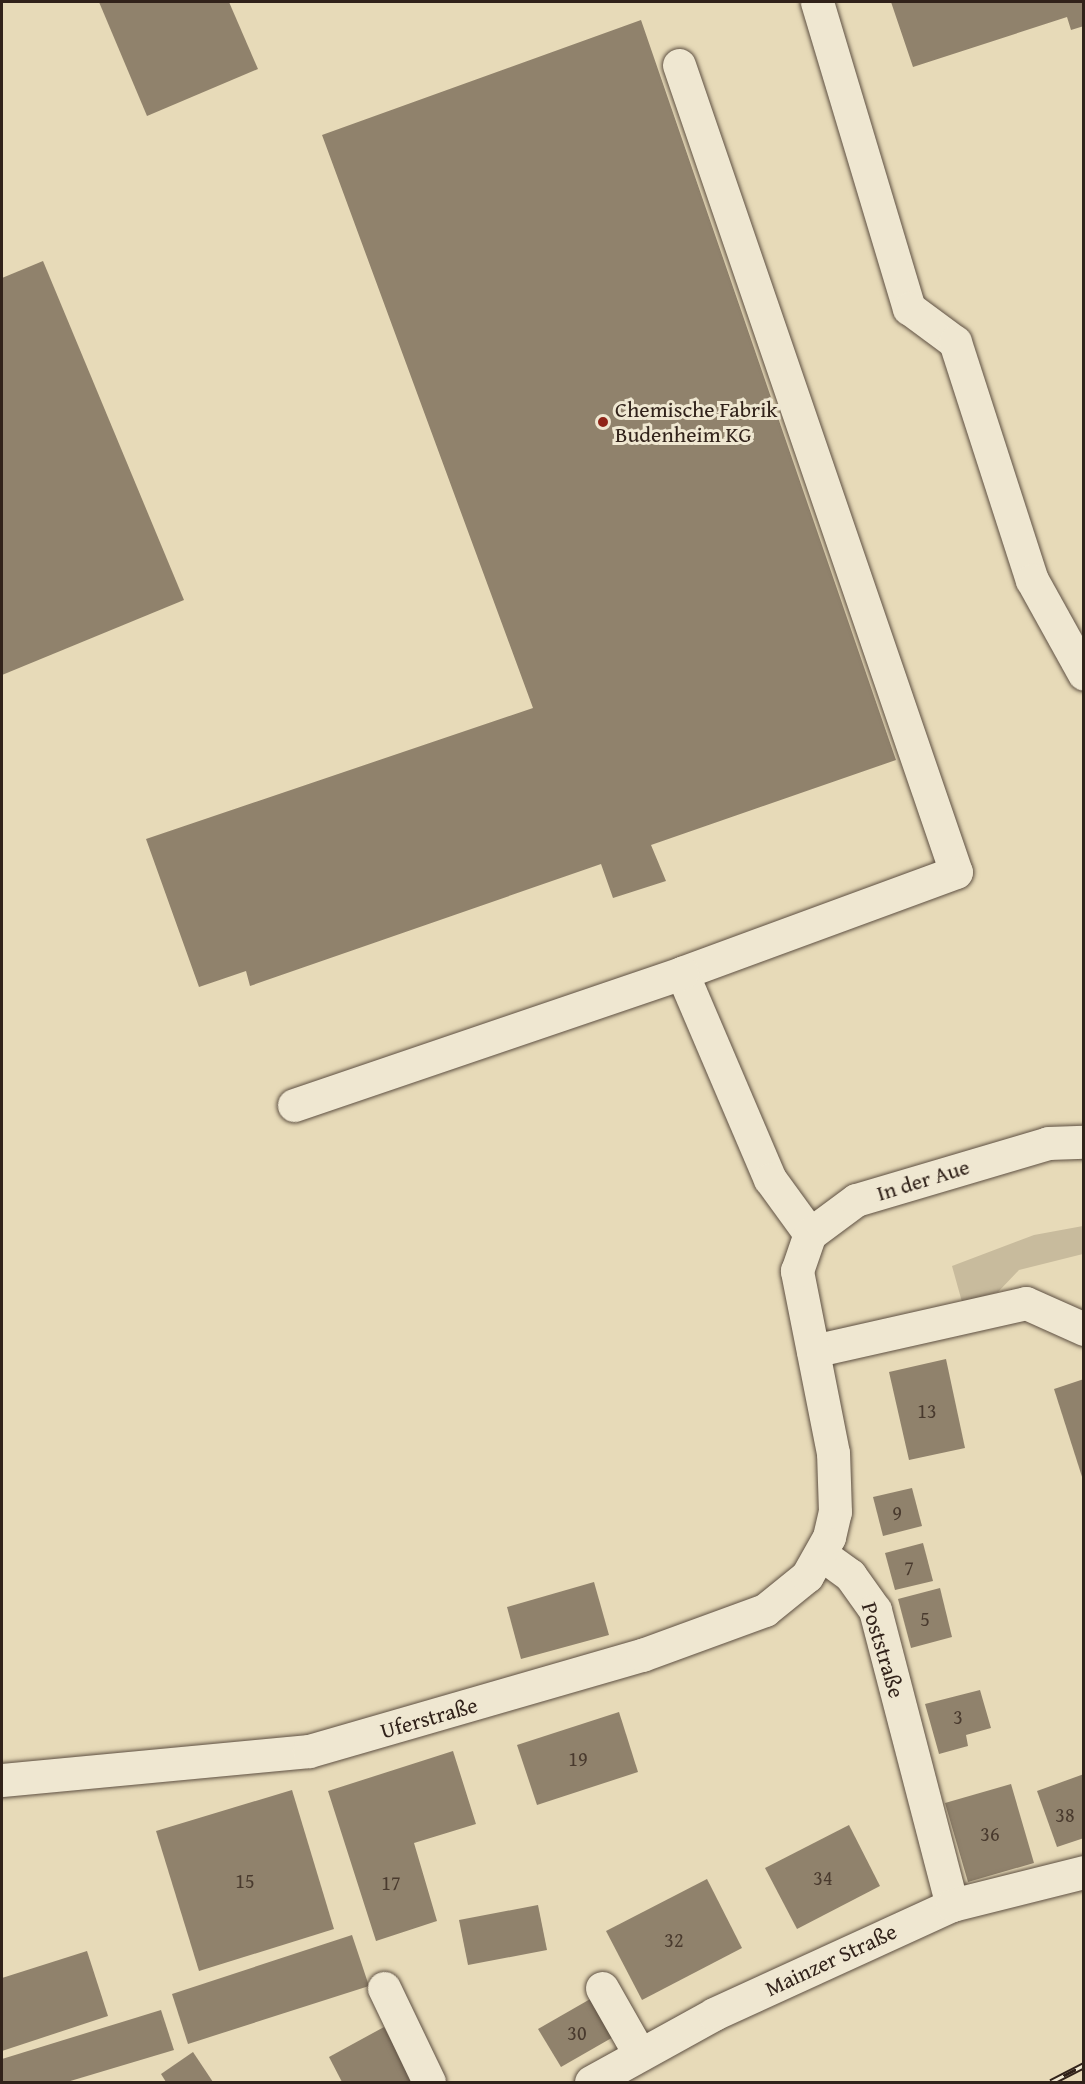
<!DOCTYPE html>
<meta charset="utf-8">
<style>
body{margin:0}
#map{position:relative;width:1085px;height:2084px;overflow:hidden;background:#e7dab8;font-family:"Gentium Book Plus",serif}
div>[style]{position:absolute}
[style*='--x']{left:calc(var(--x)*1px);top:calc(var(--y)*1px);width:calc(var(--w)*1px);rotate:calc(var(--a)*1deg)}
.green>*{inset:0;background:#c8bb9d}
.building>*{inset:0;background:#90826c}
.roads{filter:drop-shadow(0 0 2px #5e5042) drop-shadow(0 0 2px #5e5042)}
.minor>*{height:33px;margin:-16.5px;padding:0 16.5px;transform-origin:16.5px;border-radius:16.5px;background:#efe7d1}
.rail>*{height:7px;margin-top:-3.5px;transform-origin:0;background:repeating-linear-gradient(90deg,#efe7d1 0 14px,#31221a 0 28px);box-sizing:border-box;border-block:2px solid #31221a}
.dots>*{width:16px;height:16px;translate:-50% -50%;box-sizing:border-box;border:3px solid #efe7d1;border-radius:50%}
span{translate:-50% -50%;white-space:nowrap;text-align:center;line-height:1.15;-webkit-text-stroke:6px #efe7d1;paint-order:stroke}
.number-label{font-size:20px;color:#493a2e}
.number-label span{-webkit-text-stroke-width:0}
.poi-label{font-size:22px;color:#31221a}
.left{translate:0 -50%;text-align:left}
.street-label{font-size:22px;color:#31221a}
.frame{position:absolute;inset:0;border:3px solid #31221a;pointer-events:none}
</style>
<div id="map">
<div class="green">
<div style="clip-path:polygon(1083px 1226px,1083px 1254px,1019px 1270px,998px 1292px,962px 1302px,952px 1266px,1034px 1235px)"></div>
</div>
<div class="building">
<div style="clip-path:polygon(99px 2px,229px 2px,258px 69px,147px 116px)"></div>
<div style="clip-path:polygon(891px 2px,1084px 2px,1084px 26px,1071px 30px,1067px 17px,913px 67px)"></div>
<div style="clip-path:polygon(641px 20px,896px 760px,651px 845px,666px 881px,613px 898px,601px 864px,250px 986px,246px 971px,199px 987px,146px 839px,533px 708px,322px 135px)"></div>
<div style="clip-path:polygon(43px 261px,184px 600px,2px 675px,2px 278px)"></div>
<div style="clip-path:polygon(946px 1359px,965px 1448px,909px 1460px,889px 1372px)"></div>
<div style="clip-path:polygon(1084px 1379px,1084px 1479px,1083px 1480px,1054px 1389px)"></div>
<div style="clip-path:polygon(912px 1488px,922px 1526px,883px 1536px,873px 1497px)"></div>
<div style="clip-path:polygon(923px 1543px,933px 1581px,895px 1590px,885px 1553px)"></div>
<div style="clip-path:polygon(594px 1582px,609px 1635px,521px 1659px,507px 1607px)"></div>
<div style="clip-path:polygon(940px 1588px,952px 1637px,911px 1648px,898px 1599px)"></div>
<div style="clip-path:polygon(980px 1690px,991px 1728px,966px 1735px,968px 1746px,939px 1754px,925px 1704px)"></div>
<div style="clip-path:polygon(619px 1712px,638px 1772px,537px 1805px,517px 1745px)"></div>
<div style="clip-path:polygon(453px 1751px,476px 1824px,414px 1843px,437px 1921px,376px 1941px,328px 1791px)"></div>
<div style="clip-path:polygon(1084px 1774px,1084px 1838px,1057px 1847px,1037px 1791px)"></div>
<div style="clip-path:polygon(1011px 1784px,1034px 1863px,968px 1882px,945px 1803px)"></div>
<div style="clip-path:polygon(292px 1790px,334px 1929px,199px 1971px,156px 1831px)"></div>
<div style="clip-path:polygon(849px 1825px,880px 1886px,797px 1929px,765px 1868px)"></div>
<div style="clip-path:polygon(707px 1879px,742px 1948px,642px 2000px,606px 1931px)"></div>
<div style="clip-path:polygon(538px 1905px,547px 1950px,468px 1965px,459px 1920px)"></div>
<div style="clip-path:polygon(352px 1935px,369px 1986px,188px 2044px,172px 1994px)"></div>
<div style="clip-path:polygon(87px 1951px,108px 2016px,2px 2051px,2px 1978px)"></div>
<div style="clip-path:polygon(592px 1998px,615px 2036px,561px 2067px,538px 2029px)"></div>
<div style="clip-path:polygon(161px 2010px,174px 2050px,67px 2082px,2px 2082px,2px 2059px)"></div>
<div style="clip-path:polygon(384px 2027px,414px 2082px,342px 2082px,329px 2057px)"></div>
<div style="clip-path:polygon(193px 2052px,213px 2082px,166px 2082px,161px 2074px)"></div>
</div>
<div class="roads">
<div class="minor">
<div style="--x:817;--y:2;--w:320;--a:73.3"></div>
<div style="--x:909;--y:308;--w:57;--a:36.5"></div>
<div style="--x:955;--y:342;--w:250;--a:72.1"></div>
<div style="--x:1032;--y:580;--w:107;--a:61"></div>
<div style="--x:679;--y:65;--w:853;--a:71.06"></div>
<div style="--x:956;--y:872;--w:292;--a:159.8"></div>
<div style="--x:682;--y:973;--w:224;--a:66.9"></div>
<div style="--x:770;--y:1179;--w:68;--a:54"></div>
<div style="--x:294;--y:1105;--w:410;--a:-18.8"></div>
<div style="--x:813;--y:1351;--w:218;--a:-12.7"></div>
<div style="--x:1026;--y:1303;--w:64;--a:24.1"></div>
<div style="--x:821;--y:1554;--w:36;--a:36"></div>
<div style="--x:850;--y:1575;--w:43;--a:54.5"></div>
<div style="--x:875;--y:1610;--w:305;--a:75.4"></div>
<div style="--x:2;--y:1780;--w:308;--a:-5.4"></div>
<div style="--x:309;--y:1751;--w:347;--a:-16.1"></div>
<div style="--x:642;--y:1655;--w:131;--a:-20.1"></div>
<div style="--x:765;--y:1610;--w:54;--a:-39"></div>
<div style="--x:807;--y:1576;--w:45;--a:-60.6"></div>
<div style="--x:829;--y:1537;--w:26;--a:-77"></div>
<div style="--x:835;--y:1512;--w:59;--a:-91.9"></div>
<div style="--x:833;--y:1453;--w:186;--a:-101.2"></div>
<div style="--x:797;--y:1271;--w:39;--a:-71"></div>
<div style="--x:810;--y:1234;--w:57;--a:-36.5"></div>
<div style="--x:856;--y:1200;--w:200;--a:-16.5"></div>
<div style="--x:1048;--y:1143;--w:36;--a:-2"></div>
<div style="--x:384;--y:1988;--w:104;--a:64.4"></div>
<div style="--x:602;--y:1988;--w:75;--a:60.4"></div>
<div style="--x:591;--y:2082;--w:141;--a:-28.9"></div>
<div style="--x:714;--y:2014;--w:262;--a:-24.6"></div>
<div style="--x:952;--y:1905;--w:136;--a:-14"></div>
</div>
</div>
<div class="rail">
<div style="--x:1051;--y:2082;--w:37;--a:-27"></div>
</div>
<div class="dots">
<div style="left:603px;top:422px;background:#8f2418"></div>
</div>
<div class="number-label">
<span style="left:927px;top:1410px">13</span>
<span style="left:897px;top:1512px">9</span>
<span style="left:909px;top:1567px">7</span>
<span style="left:925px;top:1618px">5</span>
<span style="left:958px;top:1716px">3</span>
<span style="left:578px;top:1758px">19</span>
<span style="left:1065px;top:1814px">38</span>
<span style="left:990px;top:1833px">36</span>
<span style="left:823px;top:1877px">34</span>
<span style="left:245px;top:1880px">15</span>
<span style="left:391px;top:1882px">17</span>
<span style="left:674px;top:1939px">32</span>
<span style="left:577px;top:2032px">30</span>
</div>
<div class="poi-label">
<span class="left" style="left:615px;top:422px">Chemische Fabrik<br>Budenheim KG</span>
</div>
<div class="street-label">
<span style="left:923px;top:1180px;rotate:-17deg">In der Aue</span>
<span style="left:883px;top:1650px;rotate:73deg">Poststraße</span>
<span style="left:429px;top:1718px;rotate:-16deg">Uferstraße</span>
<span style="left:831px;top:1960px;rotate:-25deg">Mainzer Straße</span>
</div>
<div class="frame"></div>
</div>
